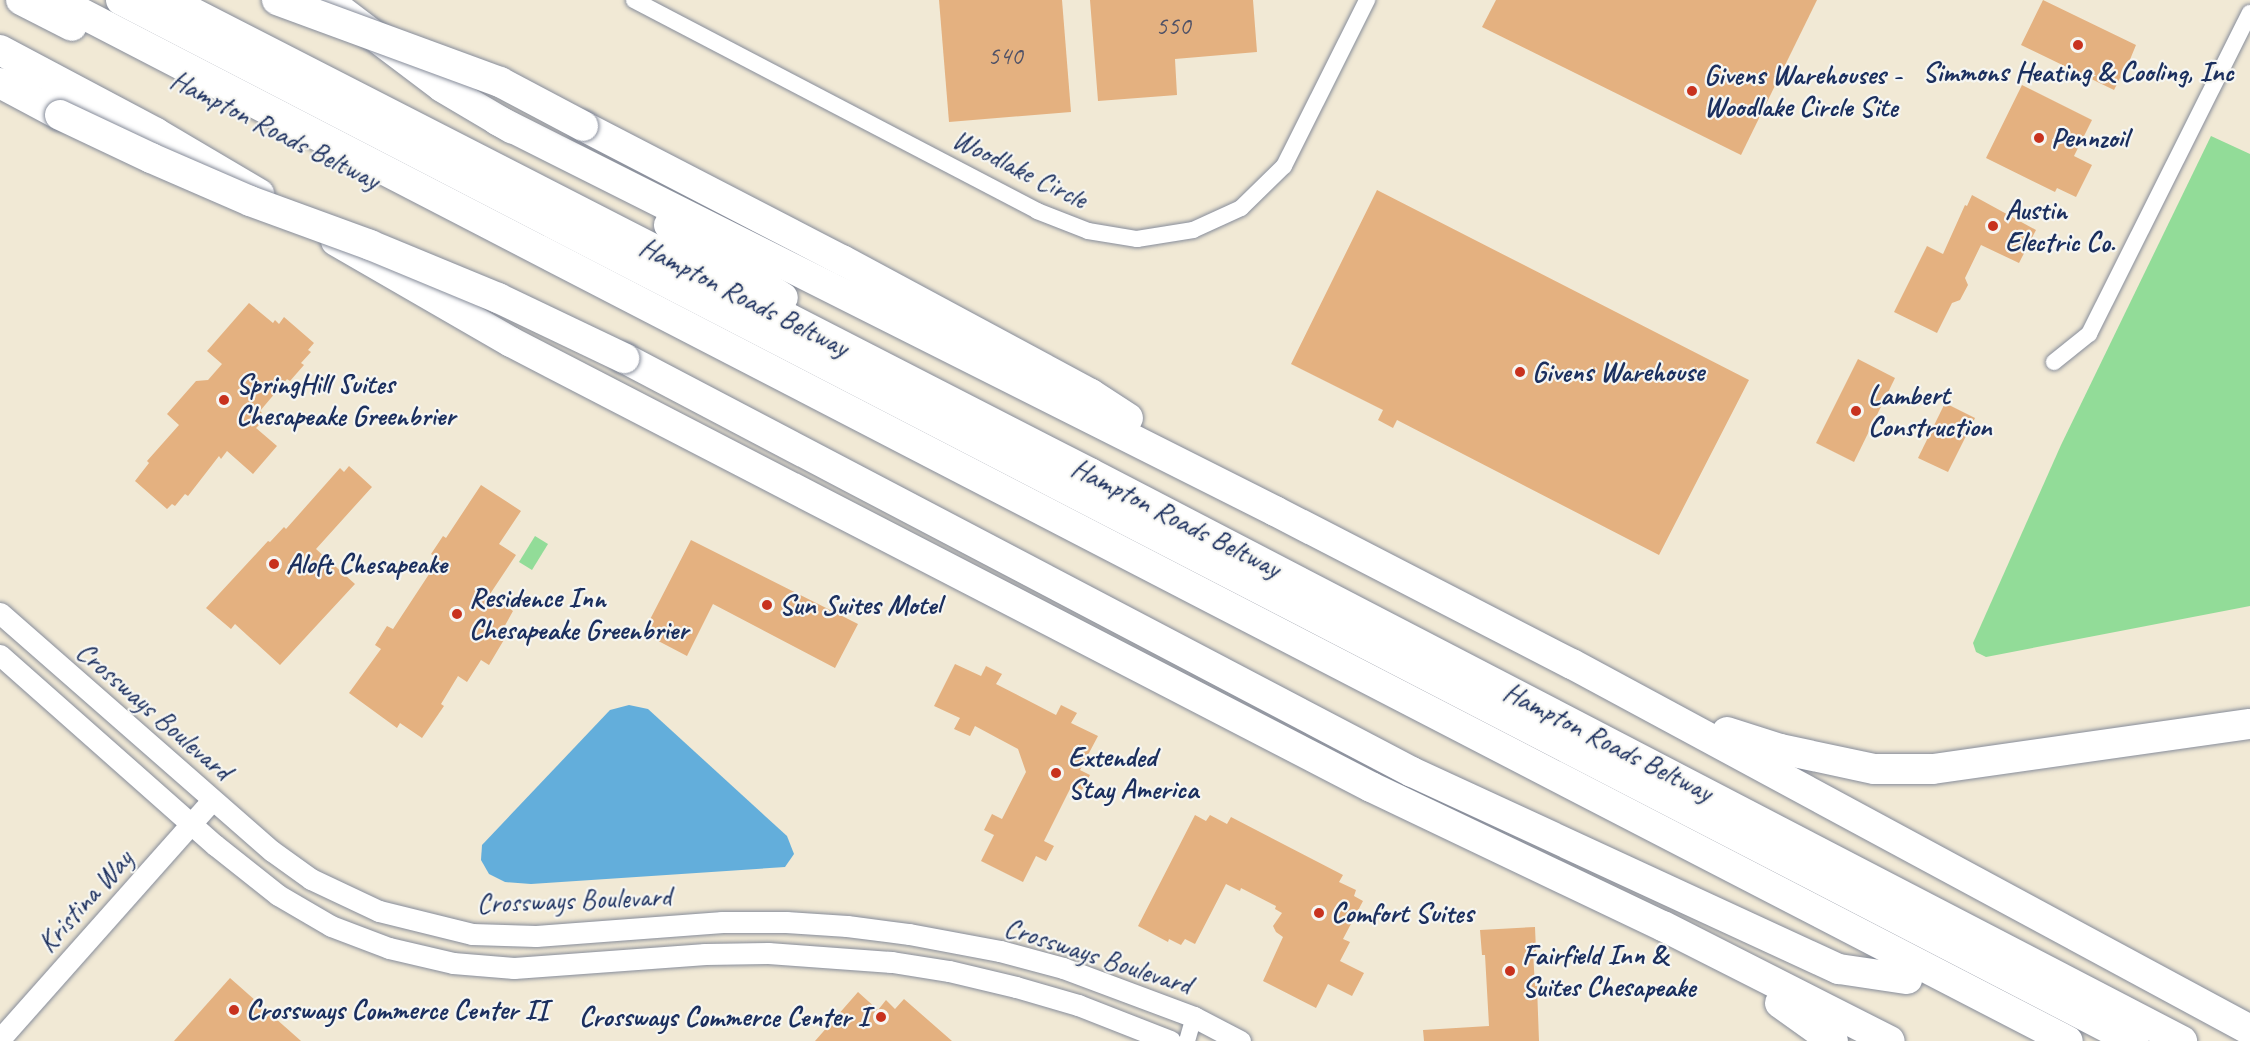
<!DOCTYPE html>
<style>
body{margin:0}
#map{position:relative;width:2250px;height:1041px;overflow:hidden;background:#f1e9d5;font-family:Caveat,sans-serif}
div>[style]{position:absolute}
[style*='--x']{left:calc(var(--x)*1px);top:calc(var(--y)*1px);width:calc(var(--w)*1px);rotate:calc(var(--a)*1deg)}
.green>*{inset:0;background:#92dc98}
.water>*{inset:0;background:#63aedb}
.building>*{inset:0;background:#e4b180}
.roads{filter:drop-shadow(0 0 2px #868c9a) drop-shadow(0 0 2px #868c9a)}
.minor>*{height:16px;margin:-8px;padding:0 8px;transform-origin:8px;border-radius:8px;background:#fff}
.tertiary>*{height:21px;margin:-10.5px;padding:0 10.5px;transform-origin:10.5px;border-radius:10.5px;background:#fff}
.motorway>*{height:30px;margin:-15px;padding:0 15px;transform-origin:15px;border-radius:15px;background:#fff}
.bridges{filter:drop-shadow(0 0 2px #868c9a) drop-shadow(0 0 2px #868c9a)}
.motorway-bridge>*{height:30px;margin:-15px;padding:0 15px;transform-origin:15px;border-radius:15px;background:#fff}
.dots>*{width:16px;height:16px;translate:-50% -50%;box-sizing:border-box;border:3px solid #f6f6f2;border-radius:50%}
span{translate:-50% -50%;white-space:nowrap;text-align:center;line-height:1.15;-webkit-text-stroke:4.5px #f6f6f2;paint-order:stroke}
.number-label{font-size:26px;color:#4d5066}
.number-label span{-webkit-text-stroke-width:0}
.poi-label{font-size:28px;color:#1b2f5e;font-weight:700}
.left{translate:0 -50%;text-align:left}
.right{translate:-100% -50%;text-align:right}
.street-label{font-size:28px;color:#1b2f5e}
</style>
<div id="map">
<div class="green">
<div style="clip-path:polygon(2211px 136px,2250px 154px,2250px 606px,1986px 657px,1976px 652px,1973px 643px,2061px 445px)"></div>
<div style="clip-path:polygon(535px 536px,548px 544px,532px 570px,519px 562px)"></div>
</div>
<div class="water">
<div style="clip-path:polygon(629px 705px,648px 709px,787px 836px,794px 854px,785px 867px,531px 884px,505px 882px,489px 874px,481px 860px,482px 845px,610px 710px)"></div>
</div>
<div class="building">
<div style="clip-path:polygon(939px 0,1062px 0,1071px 112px,949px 122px)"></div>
<div style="clip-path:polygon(1090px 0,1253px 0,1257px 52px,1175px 59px,1177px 95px,1098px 101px)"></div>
<div style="clip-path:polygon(1496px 0,1817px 0,1741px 155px,1482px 27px)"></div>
<div style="clip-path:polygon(2043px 0,2136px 45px,2122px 79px,2120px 78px,2114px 90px,2021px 45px)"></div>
<div style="clip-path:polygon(2022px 85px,2092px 120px,2074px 156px,2092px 165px,2076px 197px,2057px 188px,2055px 192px,1986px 158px)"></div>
<div style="clip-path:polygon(1377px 190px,1749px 380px,1659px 555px,1397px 420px,1393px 428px,1378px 420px,1383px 410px,1291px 364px)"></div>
<div style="clip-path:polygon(1972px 195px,2036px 230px,2019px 263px,1981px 245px,1965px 278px,1968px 285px,1960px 300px,1952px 303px,1937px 333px,1894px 312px,1927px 246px,1943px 254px,1965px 205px,1967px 206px)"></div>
<div style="clip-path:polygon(249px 303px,273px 323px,275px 320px,279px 324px,284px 317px,314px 343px,308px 350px,311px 352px,301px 363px,304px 365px,290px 381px,287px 379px,260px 411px,262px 413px,255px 421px,259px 425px,256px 428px,277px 446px,253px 474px,227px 451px,221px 459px,219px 456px,188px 496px,185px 494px,175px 506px,172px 504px,167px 509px,135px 481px,149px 463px,147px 461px,179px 425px,167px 414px,196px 381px,208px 380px,222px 364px,207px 351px)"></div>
<div style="clip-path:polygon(1858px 359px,1895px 378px,1854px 462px,1816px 443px)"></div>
<div style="clip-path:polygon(1945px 403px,1975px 418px,1948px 472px,1918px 458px)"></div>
<div style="clip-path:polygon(349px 466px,372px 487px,316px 549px,355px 584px,280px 665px,235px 624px,231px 629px,206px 608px,268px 541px,270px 542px,284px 527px,286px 529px,340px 468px,344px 472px)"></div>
<div style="clip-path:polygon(481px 485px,521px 511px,499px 544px,516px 555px,490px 594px,513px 611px,503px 629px,505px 631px,502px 636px,505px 638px,489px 665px,481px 660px,467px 682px,458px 676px,441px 704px,444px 706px,422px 738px,400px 723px,397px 728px,349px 693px,381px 649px,375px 645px,387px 626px,393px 629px,439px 559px,431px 554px,443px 536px,446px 538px)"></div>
<div style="clip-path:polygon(691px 540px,858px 624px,835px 668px,713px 604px,687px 656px,643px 633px)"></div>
<div style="clip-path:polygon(955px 664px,981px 676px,986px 666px,1002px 674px,996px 684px,1056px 715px,1061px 705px,1077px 713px,1071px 723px,1098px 736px,1080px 770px,1090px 775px,1082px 790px,1072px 785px,1044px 841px,1054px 846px,1046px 861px,1036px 856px,1023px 882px,981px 861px,994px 835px,984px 830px,992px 814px,1002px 819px,1026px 772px,1018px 749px,975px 726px,970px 736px,954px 729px,960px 718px,934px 706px)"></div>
<div style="clip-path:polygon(1195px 815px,1206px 821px,1210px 815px,1227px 824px,1231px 817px,1343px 875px,1339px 882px,1356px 890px,1354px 896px,1363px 901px,1343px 939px,1350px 942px,1340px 961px,1364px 973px,1352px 996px,1328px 984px,1316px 1008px,1263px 981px,1283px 937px,1276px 932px,1273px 926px,1282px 913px,1275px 909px,1276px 906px,1241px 888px,1240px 891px,1226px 884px,1195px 944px,1185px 939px,1181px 945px,1169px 939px,1168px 942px,1138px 926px)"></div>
<div style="clip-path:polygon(1535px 927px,1536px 951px,1533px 952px,1535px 986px,1537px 986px,1539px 1041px,1424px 1041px,1423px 1030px,1489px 1026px,1485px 955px,1482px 955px,1480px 930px)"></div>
<div style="clip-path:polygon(230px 978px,301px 1041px,174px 1041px)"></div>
<div style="clip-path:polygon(858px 992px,878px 1010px,886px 1000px,895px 1009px,904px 999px,952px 1041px,815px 1041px)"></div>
</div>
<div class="roads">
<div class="minor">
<div style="--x:634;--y:0;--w:455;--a:27.6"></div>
<div style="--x:1037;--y:211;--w:55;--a:21.4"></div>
<div style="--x:1088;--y:231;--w:50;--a:9.3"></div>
<div style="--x:1137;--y:239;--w:57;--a:-9.1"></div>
<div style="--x:1193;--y:230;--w:53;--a:-24.6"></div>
<div style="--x:1241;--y:208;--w:60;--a:-44.3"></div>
<div style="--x:1284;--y:166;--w:186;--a:-63.4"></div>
<div style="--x:2054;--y:362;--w:45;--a:-38.7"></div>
<div style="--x:2089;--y:334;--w:359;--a:-63.4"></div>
<div style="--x:1187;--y:1041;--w:25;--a:-74"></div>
</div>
<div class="tertiary">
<div style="--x:0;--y:613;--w:361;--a:41.2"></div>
<div style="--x:272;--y:851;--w:48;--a:35.7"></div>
<div style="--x:311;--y:879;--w:75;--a:25.2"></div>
<div style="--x:379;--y:911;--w:96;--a:13.9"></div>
<div style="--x:472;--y:934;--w:64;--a:1.8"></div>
<div style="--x:536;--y:936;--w:187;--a:-4.3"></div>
<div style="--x:722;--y:922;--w:64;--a:0"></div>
<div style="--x:786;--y:922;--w:61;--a:3.8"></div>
<div style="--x:847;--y:926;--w:63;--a:7.4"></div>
<div style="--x:909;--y:934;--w:93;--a:10.6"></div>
<div style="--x:1000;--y:951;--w:65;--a:15.1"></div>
<div style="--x:1063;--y:968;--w:140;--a:20.5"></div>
<div style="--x:1194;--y:1017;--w:52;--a:27.6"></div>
<div style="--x:0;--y:655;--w:287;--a:41.5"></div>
<div style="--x:215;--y:845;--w:80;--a:38.4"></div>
<div style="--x:278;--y:895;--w:61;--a:30.3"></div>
<div style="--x:331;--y:926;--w:62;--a:20.8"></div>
<div style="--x:389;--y:948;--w:66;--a:13.2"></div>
<div style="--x:453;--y:963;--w:61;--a:4.7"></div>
<div style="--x:514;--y:968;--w:192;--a:-4.2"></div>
<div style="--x:705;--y:954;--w:63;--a:-0.9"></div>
<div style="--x:768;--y:953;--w:124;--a:4.2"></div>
<div style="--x:892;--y:962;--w:58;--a:9"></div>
<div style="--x:949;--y:971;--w:69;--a:13.4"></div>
<div style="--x:1016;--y:987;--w:65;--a:16.2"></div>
<div style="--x:1078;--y:1005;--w:99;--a:21.4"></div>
<div style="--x:0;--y:1039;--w:319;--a:-48.4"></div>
</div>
<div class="motorway">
<div style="--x:21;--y:0;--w:57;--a:27"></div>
<div style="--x:56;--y:0;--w:2265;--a:27.36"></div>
<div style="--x:121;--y:0;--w:2266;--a:27.35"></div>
<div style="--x:168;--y:0;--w:1036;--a:27.16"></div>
<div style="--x:1090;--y:473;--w:1231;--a:27.48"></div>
<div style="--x:327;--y:0;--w:144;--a:37.1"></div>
<div style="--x:442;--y:87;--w:82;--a:30.6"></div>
<div style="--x:0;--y:50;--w:177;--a:28"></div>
<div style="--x:156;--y:133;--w:120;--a:30.6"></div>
<div style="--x:0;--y:83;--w:68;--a:28.1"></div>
<div style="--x:497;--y:120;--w:871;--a:26.68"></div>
<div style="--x:1275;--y:511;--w:334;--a:27.3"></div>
<div style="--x:1572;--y:664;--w:770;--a:28.36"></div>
<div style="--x:583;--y:126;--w:292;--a:27.4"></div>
<div style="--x:842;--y:260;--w:283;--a:28.3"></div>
<div style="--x:1091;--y:394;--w:44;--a:33"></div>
<div style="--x:669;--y:225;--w:135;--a:32.6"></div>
<div style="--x:336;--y:241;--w:202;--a:30"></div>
<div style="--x:511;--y:342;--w:968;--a:27.36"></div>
<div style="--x:1371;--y:787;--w:323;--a:25.5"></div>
<div style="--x:1663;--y:926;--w:254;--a:26.9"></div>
<div style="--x:624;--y:358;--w:890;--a:27.72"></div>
<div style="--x:1412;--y:772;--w:470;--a:24.8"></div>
<div style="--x:1839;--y:969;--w:69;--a:8.4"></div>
<div style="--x:1727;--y:732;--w:56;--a:17.8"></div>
<div style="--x:1780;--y:749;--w:96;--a:12"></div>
<div style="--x:1874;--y:769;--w:59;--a:0"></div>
<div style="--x:1933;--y:769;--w:320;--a:-8.1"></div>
<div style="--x:1780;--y:1003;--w:65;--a:35.6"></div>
</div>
</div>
<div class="bridges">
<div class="motorway-bridge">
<div style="--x:277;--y:0;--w:238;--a:20.2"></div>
<div style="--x:500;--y:82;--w:94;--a:27.9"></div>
<div style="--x:60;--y:115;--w:101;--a:25.3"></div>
<div style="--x:151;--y:158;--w:108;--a:23.5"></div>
<div style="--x:250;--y:201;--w:128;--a:20.1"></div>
<div style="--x:370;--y:245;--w:139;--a:22.5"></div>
<div style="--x:498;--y:298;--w:140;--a:25.5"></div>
</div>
</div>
<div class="dots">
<div style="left:2078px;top:45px;background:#c8321e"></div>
<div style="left:1692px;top:91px;background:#c8321e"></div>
<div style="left:2039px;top:138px;background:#c8321e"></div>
<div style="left:1993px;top:226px;background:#c8321e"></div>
<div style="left:1520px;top:372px;background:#c8321e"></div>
<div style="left:224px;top:400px;background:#c8321e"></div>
<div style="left:1856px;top:411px;background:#c8321e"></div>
<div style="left:274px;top:564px;background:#c8321e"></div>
<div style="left:767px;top:605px;background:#c8321e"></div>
<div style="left:457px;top:614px;background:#c8321e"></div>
<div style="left:1056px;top:773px;background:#c8321e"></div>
<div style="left:1319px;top:913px;background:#c8321e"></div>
<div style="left:1510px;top:971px;background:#c8321e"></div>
<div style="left:234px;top:1010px;background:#c8321e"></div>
<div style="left:881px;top:1017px;background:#c8321e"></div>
</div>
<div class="number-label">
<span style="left:1173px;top:26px">550</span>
<span style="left:1005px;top:56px">540</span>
</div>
<div class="poi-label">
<span style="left:2078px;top:72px">Simmons Heating &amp; Cooling, Inc</span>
<span class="left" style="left:1704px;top:91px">Givens Warehouses -<br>Woodlake Circle Site</span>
<span class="left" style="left:2051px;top:138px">Pennzoil</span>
<span class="left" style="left:2005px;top:226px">Austin<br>Electric Co.</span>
<span class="left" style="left:1532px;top:372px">Givens Warehouse</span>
<span class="left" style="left:236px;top:400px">SpringHill Suites<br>Chesapeake Greenbrier</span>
<span class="left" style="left:1868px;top:411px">Lambert<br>Construction</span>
<span class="left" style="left:286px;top:564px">Aloft Chesapeake</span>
<span class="left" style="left:469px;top:614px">Residence Inn<br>Chesapeake Greenbrier</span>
<span class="left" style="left:779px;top:605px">Sun Suites Motel</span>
<span class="left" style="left:1068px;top:773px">Extended<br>Stay America</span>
<span class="left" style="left:1331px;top:913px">Comfort Suites</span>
<span class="left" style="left:1522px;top:971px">Fairfield Inn &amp;<br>Suites Chesapeake</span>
<span class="left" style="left:246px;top:1010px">Crossways Commerce Center II</span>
<span class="right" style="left:869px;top:1017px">Crossways Commerce Center I</span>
</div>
<div class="street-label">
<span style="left:275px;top:130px;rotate:27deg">Hampton Roads Beltway</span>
<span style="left:1020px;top:169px;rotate:26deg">Woodlake Circle</span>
<span style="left:744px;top:297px;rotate:27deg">Hampton Roads Beltway</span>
<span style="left:1176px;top:518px;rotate:27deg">Hampton Roads Beltway</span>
<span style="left:154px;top:711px;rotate:41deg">Crossways Boulevard</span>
<span style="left:1608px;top:742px;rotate:27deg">Hampton Roads Beltway</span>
<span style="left:574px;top:900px;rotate:-2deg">Crossways Boulevard</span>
<span style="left:85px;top:901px;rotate:-48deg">Kristina Way</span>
<span style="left:1098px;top:956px;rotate:18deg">Crossways Boulevard</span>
</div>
</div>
